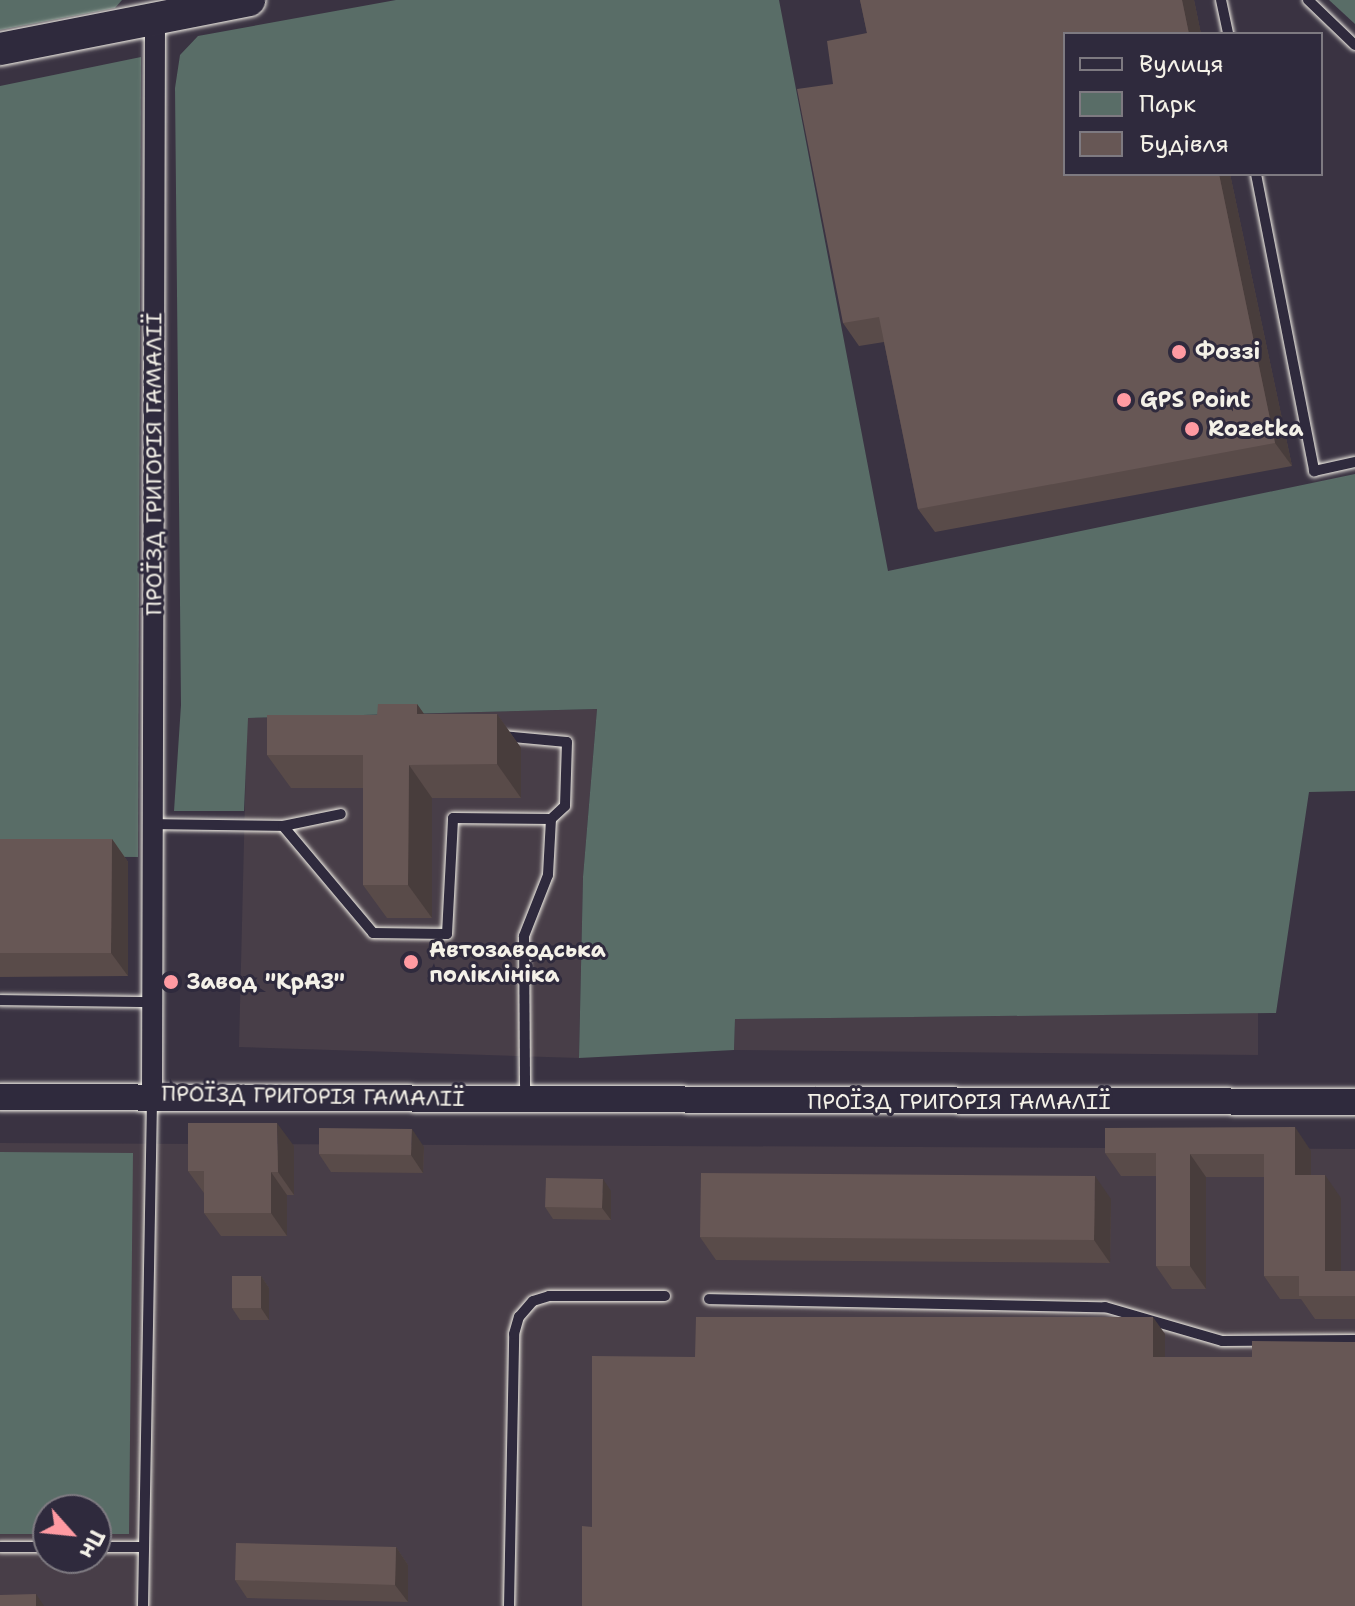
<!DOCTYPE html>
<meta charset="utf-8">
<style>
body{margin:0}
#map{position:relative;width:1355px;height:1606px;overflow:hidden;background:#3a3342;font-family:"Shantell Sans",sans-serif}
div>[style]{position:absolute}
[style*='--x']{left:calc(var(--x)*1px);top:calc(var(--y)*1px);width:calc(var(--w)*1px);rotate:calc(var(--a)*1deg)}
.built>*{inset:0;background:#483e48}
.green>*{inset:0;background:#596d67}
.roads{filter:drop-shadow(0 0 2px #f4f1e8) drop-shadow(0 0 2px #f4f1e8)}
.service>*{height:10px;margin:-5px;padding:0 5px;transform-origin:5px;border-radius:5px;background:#2f2a3d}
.minor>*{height:20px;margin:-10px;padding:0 10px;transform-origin:10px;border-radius:10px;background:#2f2a3d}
.tertiary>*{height:26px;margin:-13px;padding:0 13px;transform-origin:13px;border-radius:13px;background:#2f2a3d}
.primary>*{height:32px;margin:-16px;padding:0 16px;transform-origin:16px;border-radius:16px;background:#2f2a3d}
.wall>*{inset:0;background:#594b49}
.shaded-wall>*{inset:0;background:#483d3c}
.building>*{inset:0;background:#675755}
.dots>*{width:22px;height:22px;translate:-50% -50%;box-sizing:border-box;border:4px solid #2f2a3d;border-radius:50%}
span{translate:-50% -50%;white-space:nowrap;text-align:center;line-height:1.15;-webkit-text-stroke:6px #2f2a3d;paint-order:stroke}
.poi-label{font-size:22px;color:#f4f1e8;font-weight:700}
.left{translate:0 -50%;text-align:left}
.street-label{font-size:22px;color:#f4f1e8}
.legend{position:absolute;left:1063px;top:32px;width:260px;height:144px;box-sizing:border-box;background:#2f2a3d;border:2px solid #7e7a81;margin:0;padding:10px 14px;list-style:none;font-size:24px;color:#f4f1e8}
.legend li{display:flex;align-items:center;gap:16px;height:40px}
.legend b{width:40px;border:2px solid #7e7a81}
.north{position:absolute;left:32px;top:1494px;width:80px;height:80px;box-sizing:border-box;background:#2f2a3d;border:2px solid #7e7a81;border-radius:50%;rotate:117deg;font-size:22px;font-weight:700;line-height:32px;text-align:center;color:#f4f1e8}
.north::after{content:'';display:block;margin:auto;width:28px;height:36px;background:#ff9aa2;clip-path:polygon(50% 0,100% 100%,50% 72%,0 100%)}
</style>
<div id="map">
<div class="built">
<div style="clip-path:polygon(597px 709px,583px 877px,579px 1058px,239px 1047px,247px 718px)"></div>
<div style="clip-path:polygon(1258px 1013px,1258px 1055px,734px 1050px,735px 1019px)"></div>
<div style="clip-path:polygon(evenodd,0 1143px,1355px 1149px,1355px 1606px,0 1606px,0 1143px,48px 1510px,96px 1510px,96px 1558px,48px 1558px,48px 1510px)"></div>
</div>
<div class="green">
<div style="clip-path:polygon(0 0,122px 0,115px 8px,0 30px)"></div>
<div style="clip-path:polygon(396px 0,779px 0,888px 571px,1355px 474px,1355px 791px,1309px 792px,1276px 1013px,735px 1019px,734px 1050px,579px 1058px,583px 877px,597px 709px,248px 718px,244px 811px,174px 811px,181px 705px,175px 88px,180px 55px,198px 36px)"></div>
<div style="clip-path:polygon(1329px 0,1355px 0,1355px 24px)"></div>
<div style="clip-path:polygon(141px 57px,138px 857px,0 856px,0 86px)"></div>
<div style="clip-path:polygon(0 1152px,133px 1153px,129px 1534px,96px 1534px,96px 1510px,48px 1510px,48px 1534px,0 1534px)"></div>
</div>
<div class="roads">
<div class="service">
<div style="--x:1221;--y:0;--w:35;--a:78"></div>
<div style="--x:1308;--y:0;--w:65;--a:43.8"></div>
<div style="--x:1256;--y:174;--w:303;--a:78.9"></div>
<div style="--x:1314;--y:471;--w:42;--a:-12.4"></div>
<div style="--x:502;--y:736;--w:65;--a:5.3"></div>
<div style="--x:567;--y:742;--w:64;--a:91.8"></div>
<div style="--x:565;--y:806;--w:19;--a:137"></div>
<div style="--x:551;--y:819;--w:56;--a:93.1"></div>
<div style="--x:548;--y:875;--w:66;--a:111.5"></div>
<div style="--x:524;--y:936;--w:161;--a:89.6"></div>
<div style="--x:153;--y:824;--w:130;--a:0.9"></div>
<div style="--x:283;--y:826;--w:140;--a:49.9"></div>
<div style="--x:373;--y:933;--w:74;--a:0.8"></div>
<div style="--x:447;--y:934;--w:116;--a:-87"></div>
<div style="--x:453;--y:818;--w:98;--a:0.6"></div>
<div style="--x:283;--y:826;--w:59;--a:-11.7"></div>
<div style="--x:0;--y:1000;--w:152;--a:0.8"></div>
<div style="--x:709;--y:1299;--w:396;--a:1.2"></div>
<div style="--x:1105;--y:1307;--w:122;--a:16.2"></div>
<div style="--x:1222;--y:1341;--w:133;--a:-0.4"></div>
<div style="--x:0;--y:1547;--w:48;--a:0"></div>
<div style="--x:96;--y:1547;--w:48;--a:0"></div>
<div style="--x:143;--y:1606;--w:507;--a:-88.98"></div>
<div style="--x:509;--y:1606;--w:272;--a:-88.9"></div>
<div style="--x:514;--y:1334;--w:18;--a:-74"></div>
<div style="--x:519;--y:1317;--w:21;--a:-49"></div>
<div style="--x:533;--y:1301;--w:17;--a:-17"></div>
<div style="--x:549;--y:1296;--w:116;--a:0"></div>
</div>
<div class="minor">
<div style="--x:152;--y:1097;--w:1078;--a:-89.84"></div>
</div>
<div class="tertiary">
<div style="--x:0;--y:1097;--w:1355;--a:0.21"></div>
</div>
<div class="primary">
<div style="--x:0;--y:49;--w:254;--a:-11.1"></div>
</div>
</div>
<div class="wall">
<div style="clip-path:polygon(860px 0,1194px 0,1201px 34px,1065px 34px,1065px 174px,1230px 174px,1292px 466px,935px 532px,918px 509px,884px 342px,859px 346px,843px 323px,833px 84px,867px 33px)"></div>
<div style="clip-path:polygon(417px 704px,424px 714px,497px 714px,521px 748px,521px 798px,432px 798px,432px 918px,387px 918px,363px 885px,363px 788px,291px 788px,267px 755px,377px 715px)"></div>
<div style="clip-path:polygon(0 839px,112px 839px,128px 862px,128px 976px,0 977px)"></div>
<div style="clip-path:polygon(294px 1146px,294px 1195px,287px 1195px,287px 1236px,221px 1236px,204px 1213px,204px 1193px,188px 1171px)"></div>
<div style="clip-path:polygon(424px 1147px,423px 1173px,331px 1172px,319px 1154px)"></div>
<div style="clip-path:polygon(1311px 1151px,1311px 1175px,1341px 1198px,1341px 1271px,1355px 1271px,1355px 1319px,1315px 1319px,1301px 1299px,1280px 1299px,1264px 1276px,1264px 1177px,1206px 1177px,1206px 1289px,1172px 1289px,1156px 1266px,1156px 1176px,1121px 1176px,1105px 1153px)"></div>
<div style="clip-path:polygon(611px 1191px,611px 1220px,553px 1219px,545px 1207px)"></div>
<div style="clip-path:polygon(1111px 1199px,1110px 1263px,716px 1260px,700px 1237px)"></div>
<div style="clip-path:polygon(261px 1276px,269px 1288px,269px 1320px,240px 1320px,232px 1308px)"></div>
<div style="clip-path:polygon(396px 1547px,408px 1565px,408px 1602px,247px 1598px,235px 1580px)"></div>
</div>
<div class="shaded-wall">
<div style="clip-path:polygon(1182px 0,1194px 0,1201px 34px,1189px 34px)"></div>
<div style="clip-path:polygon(1219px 174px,1230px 174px,1292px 466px,1275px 443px)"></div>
<div style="clip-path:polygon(417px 704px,441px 738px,417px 714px)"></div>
<div style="clip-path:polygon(497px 714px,521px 748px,521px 798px,497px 764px)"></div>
<div style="clip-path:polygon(409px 765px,432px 798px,432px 918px,408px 885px)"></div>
<div style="clip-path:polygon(112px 839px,128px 862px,128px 976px,111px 953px)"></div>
<div style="clip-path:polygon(277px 1123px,294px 1146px,294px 1195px,278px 1172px)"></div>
<div style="clip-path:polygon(1295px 1127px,1311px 1151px,1311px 1198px,1295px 1175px)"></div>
<div style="clip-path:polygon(412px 1129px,424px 1147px,423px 1173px,411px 1155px)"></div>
<div style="clip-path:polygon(1190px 1154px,1206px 1177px,1206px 1289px,1190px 1266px)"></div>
<div style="clip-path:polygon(271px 1172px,287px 1195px,287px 1236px,271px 1213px)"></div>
<div style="clip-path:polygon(1325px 1175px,1341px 1198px,1341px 1294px,1325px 1271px)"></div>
<div style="clip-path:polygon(1095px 1176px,1111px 1199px,1110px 1263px,1094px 1240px)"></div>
<div style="clip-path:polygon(603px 1179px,611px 1191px,611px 1220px,602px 1208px)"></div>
<div style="clip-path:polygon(261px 1276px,269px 1288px,269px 1320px,261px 1308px)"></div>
<div style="clip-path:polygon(1153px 1317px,1165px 1334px,1165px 1375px,1153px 1357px)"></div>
<div style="clip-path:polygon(396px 1547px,408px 1565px,408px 1602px,395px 1585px)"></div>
<div style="clip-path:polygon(36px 1594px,44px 1606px,36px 1606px)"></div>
</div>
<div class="building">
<div style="clip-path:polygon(860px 0,1182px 0,1189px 34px,1065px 34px,1065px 174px,1219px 174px,1275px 443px,918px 509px,879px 317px,843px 323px,797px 89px,833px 84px,827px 41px,867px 33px)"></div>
<div style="clip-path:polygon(378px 704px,417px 704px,417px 714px,497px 714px,497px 764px,409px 765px,408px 885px,363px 885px,363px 755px,267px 755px,267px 715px,377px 715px)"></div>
<div style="clip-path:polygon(0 839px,112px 839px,111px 953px,0 953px)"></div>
<div style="clip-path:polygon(188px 1123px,277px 1123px,278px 1172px,271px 1172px,271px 1213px,204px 1213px,204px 1171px,188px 1171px)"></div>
<div style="clip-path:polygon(1295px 1127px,1295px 1175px,1325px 1175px,1325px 1271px,1355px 1271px,1355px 1296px,1299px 1296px,1299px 1276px,1264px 1276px,1264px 1154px,1190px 1154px,1190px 1266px,1156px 1266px,1156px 1153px,1105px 1153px,1105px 1128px)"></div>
<div style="clip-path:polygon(319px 1128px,412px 1129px,411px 1155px,319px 1154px)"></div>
<div style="clip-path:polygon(701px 1173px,1095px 1176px,1094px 1240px,700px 1237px)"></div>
<div style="clip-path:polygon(546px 1178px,603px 1179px,602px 1208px,545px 1207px)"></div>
<div style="clip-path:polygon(232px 1276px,261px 1276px,261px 1308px,232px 1308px)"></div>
<div style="clip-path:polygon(696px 1317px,1153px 1317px,1153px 1357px,1252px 1357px,1252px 1341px,1355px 1342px,1355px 1606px,582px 1606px,582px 1526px,592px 1527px,592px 1356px,695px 1357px)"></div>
<div style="clip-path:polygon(236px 1543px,396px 1547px,395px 1585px,235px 1580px)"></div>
<div style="clip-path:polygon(36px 1594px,36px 1606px,0 1606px,0 1595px)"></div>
</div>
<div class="dots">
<div style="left:1179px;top:352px;background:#ff9aa2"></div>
<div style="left:1124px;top:400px;background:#ff9aa2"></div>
<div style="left:1192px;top:429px;background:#ff9aa2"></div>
<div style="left:411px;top:962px;background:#ff9aa2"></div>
<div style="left:171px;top:982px;background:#ff9aa2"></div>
</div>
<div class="poi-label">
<span class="left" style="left:1195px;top:352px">Фоззі</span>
<span class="left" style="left:1140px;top:400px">GPS Point</span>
<span class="left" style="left:1208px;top:429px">Rozetka</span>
<span class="left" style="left:429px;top:962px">Автозаводська<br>поліклініка</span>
<span class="left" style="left:187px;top:982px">Завод "КрАЗ"</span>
</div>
<div class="street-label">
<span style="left:154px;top:464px;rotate:-90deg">ПРОЇЗД ГРИГОРІЯ ГАМАЛІЇ</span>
<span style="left:313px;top:1096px;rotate:1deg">ПРОЇЗД ГРИГОРІЯ ГАМАЛІЇ</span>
<span style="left:959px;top:1102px">ПРОЇЗД ГРИГОРІЯ ГАМАЛІЇ</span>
</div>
<ul class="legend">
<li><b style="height:10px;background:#2f2a3d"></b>Вулиця</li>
<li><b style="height:22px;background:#596d67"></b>Парк</li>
<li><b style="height:22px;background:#675755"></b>Будівля</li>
</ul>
<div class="north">Пн</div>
</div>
